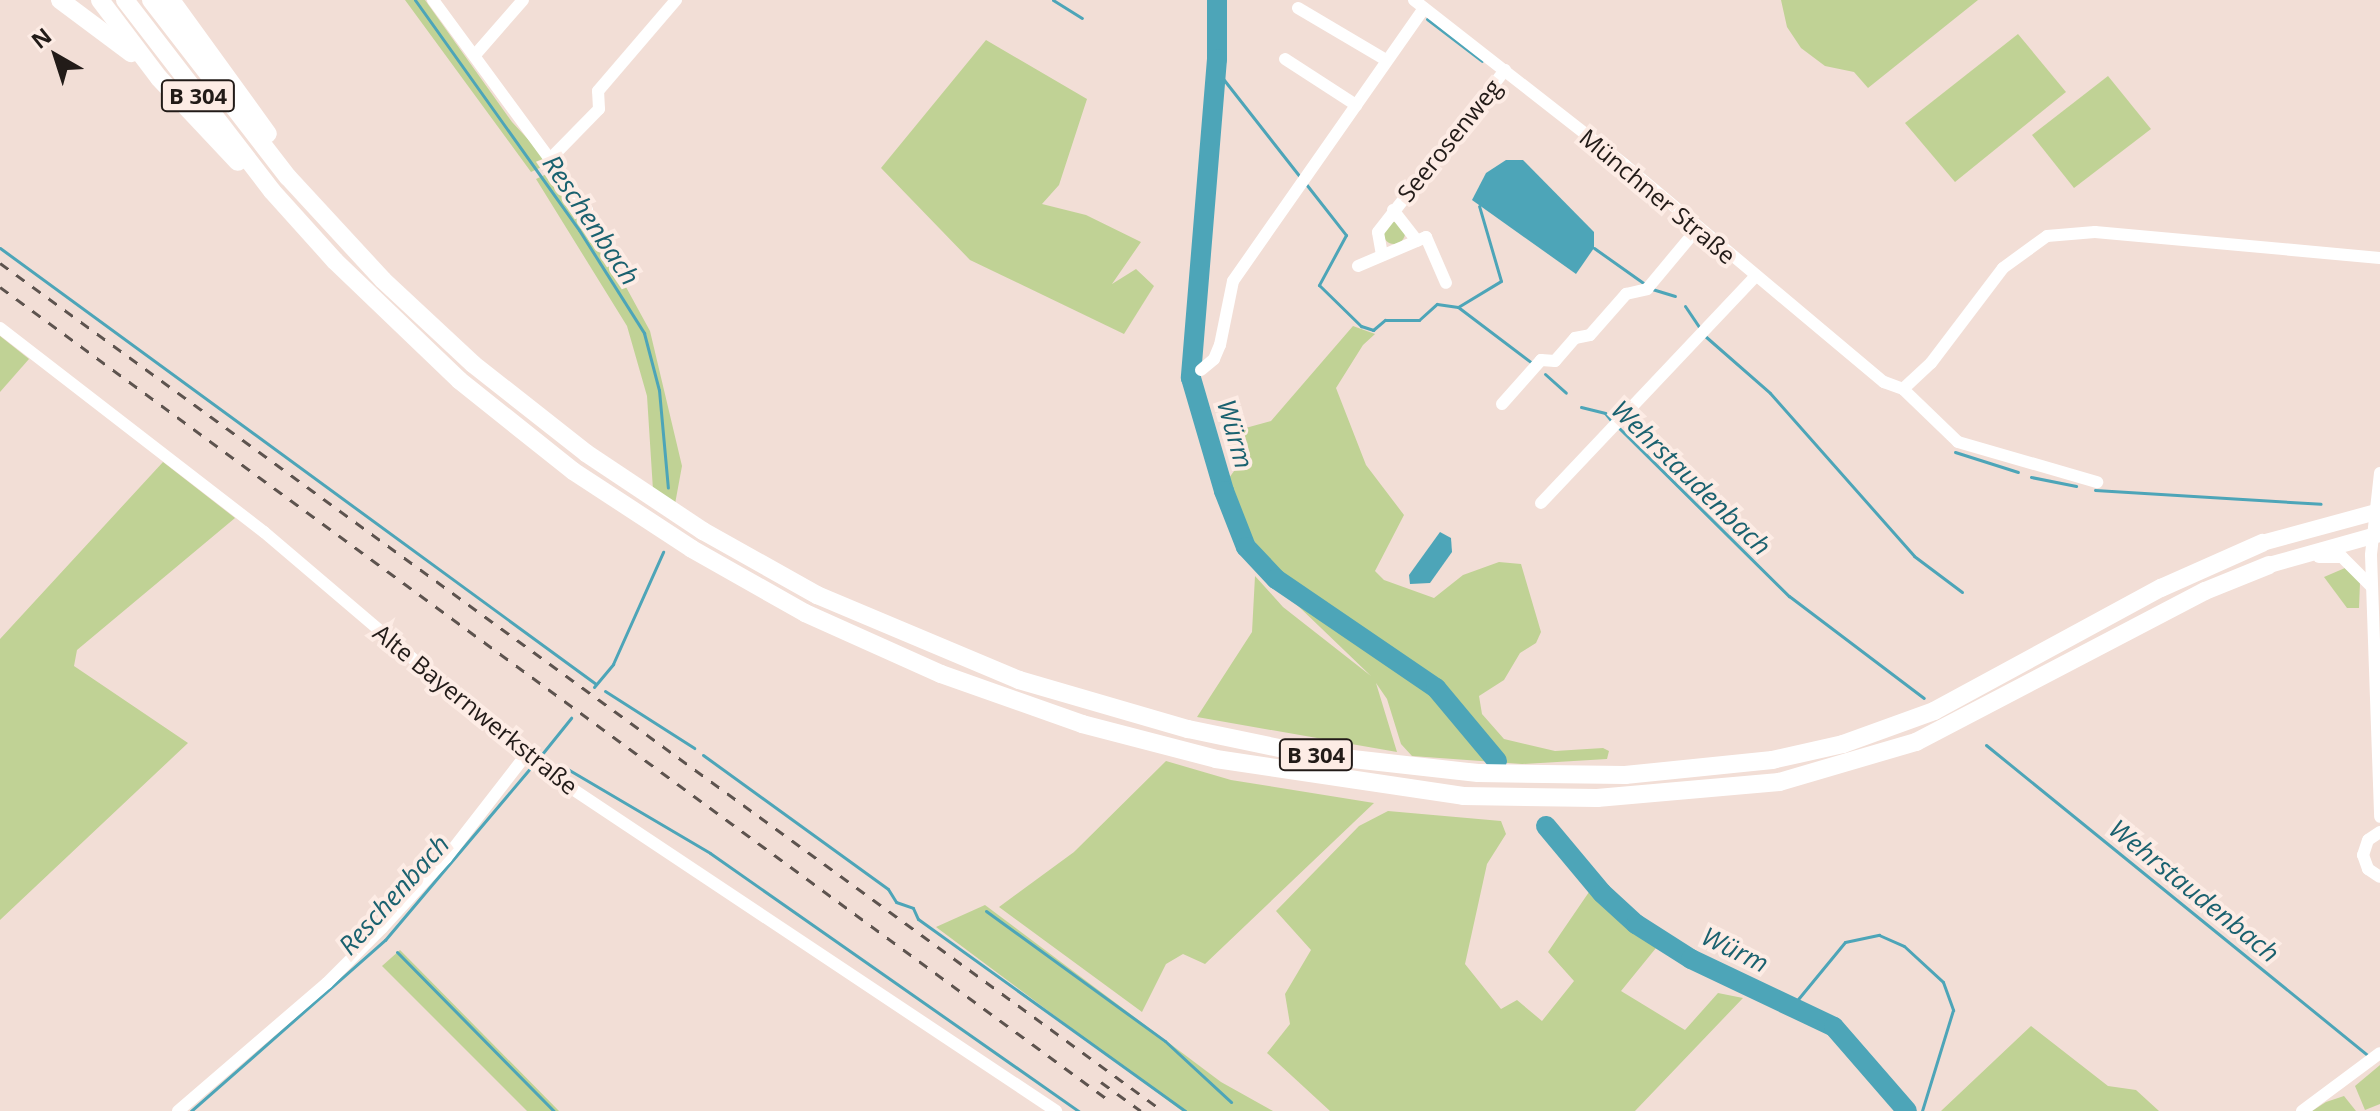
<!DOCTYPE html>
<meta charset="utf-8">
<style>
body{margin:0}
#map{position:relative;width:2380px;height:1111px;overflow:hidden;background:#f2ded6;font-family:"Open Sans",sans-serif}
div>[style]{position:absolute}
[style*='--x']{left:calc(var(--x)*1px);top:calc(var(--y)*1px);width:calc(var(--w)*1px);rotate:calc(var(--a)*1deg)}
.green>*{inset:0;background:#c0d295}
.round{border-radius:50%}
.water>*{inset:0;background:#4da5b8}
.stream>*{height:3px;margin:-1.5px;padding:0 1.5px;transform-origin:1.5px;border-radius:1.5px;background:#4da5b8}
.river>*{height:20px;margin:-10px;padding:0 10px;transform-origin:10px;border-radius:10px;background:#4da5b8}
.minor>*{height:12px;margin:-6px;padding:0 6px;transform-origin:6px;border-radius:6px;background:#fff}
.major>*{height:16px;margin:-8px;padding:0 8px;transform-origin:8px;border-radius:8px;background:#fff}
.highway>*{height:18px;margin:-9px;padding:0 9px;transform-origin:9px;border-radius:9px;background:#fff}
.rail>*{height:3px;margin-top:-1.5px;transform-origin:0;background:repeating-linear-gradient(90deg,#5d534e 0 10px,transparent 0 20px)}
span{translate:-50% -50%;white-space:nowrap;text-align:center;line-height:1.15;-webkit-text-stroke:8px #fdece5;paint-order:stroke}
.shield-label span{padding:2px 6px;background:#fdece5;border:2px solid;border-radius:6px;-webkit-text-stroke-width:0}
.shield-label{font-size:22px;color:#221b18;font-weight:700}
.street-label{font-size:24px;color:#221b18}
.water-label{font-size:26px;color:#1a616f;font-style:italic}
.north{position:absolute;left:16px;top:16px;width:80px;height:80px;-webkit-text-stroke:6px #fdece5;paint-order:stroke;rotate:321deg;font-size:22px;font-weight:700;line-height:32px;text-align:center;color:#221b18}
.north::after{content:'';display:block;margin:auto;width:28px;height:36px;background:#221b18;clip-path:polygon(50% 0,100% 100%,50% 72%,0 100%)}
</style>
<div id="map">
<div class="green">
<div style="clip-path:polygon(405px 0,425px 0,512px 122px,550px 163px,531px 172px)"></div>
<div style="clip-path:polygon(1781px 0,1978px 0,1868px 88px,1854px 72px,1825px 66px,1801px 48px,1787px 27px)"></div>
<div style="clip-path:polygon(2018px 34px,2066px 92px,1955px 182px,1905px 123px)"></div>
<div style="clip-path:polygon(986px 40px,1087px 99px,1059px 185px,1042px 204px,1086px 215px,1141px 242px,1112px 284px,1136px 269px,1154px 286px,1124px 334px,970px 260px,881px 168px)"></div>
<div style="clip-path:polygon(2108px 76px,2151px 129px,2074px 188px,2032px 135px)"></div>
<div style="clip-path:polygon(555px 170px,590px 221px,650px 331px,682px 466px,675px 504px,653px 490px,647px 396px,627px 326px,536px 179px)"></div>
<div class="round" style="left:1383px;top:222px;width:22px;height:22px"></div>
<div style="clip-path:polygon(1353px 326px,1375px 334px,1363px 345px,1336px 388px,1366px 465px,1404px 515px,1375px 571px,1384px 580px,1434px 598px,1463px 575px,1499px 562px,1521px 564px,1541px 632px,1536px 643px,1520px 653px,1504px 680px,1479px 696px,1482px 714px,1504px 739px,1555px 751px,1603px 748px,1609px 751px,1607px 759px,1522px 764px,1412px 756px,1401px 744px,1387px 699px,1376px 683px,1397px 752px,1197px 717px,1252px 632px,1255px 576px,1283px 607px,1371px 676px,1295px 603px,1245px 527px,1229px 478px,1242px 460px,1224px 442px,1231px 432px,1271px 421px)"></div>
<div style="clip-path:polygon(0 336px,29px 359px,0 392px)"></div>
<div style="clip-path:polygon(163px 462px,235px 518px,77px 650px,74px 666px,188px 743px,0 920px,0 639px)"></div>
<div style="clip-path:polygon(2345px 568px,2360px 582px,2359px 608px,2347px 608px,2324px 577px)"></div>
<div style="clip-path:polygon(1166px 761px,1231px 780px,1374px 803px,1205px 964px,1183px 954px,1166px 964px,1142px 1012px,999px 907px,1074px 852px)"></div>
<div style="clip-path:polygon(1388px 811px,1501px 821px,1506px 834px,1487px 864px,1465px 964px,1501px 1009px,1517px 1000px,1542px 1021px,1574px 981px,1548px 952px,1589px 892px,1656px 948px,1621px 991px,1685px 1030px,1718px 993px,1743px 998px,1635px 1111px,1330px 1111px,1267px 1053px,1290px 1024px,1285px 994px,1311px 950px,1276px 911px,1359px 826px)"></div>
<div style="clip-path:polygon(985px 905px,1221px 1082px,1273px 1111px,1182px 1111px,936px 927px)"></div>
<div style="clip-path:polygon(400px 950px,559px 1111px,527px 1111px,382px 966px)"></div>
<div style="clip-path:polygon(2031px 1026px,2108px 1086px,2136px 1090px,2159px 1111px,1941px 1111px)"></div>
<div style="clip-path:polygon(2380px 1065px,2380px 1104px,2365px 1110px,2355px 1086px)"></div>
<div style="clip-path:polygon(2344px 1096px,2356px 1111px,2312px 1111px,2326px 1102px)"></div>
</div>
<div class="water">
<div style="clip-path:polygon(1506px 160px,1523px 160px,1594px 232px,1594px 248px,1576px 274px,1472px 200px,1486px 173px)"></div>
<div style="clip-path:polygon(1440px 532px,1451px 538px,1452px 552px,1430px 583px,1410px 584px,1409px 575px)"></div>
</div>
<div class="stream">
<div style="--x:415;--y:0;--w:282;--a:54.5"></div>
<div style="--x:579;--y:230;--w:122;--a:57.7"></div>
<div style="--x:644;--y:333;--w:59;--a:75.3"></div>
<div style="--x:659;--y:390;--w:98;--a:84.8"></div>
<div style="--x:1053;--y:0;--w:34;--a:32"></div>
<div style="--x:1427;--y:19;--w:69;--a:37.4"></div>
<div style="--x:1217;--y:71;--w:136;--a:51.9"></div>
<div style="--x:1306;--y:184;--w:65;--a:51.9"></div>
<div style="--x:1346;--y:235;--w:57;--a:118.4"></div>
<div style="--x:1319;--y:285;--w:59;--a:44.3"></div>
<div style="--x:1361;--y:326;--w:13;--a:18"></div>
<div style="--x:1373;--y:330;--w:16;--a:-40"></div>
<div style="--x:1385;--y:320;--w:34;--a:0"></div>
<div style="--x:1419;--y:320;--w:24;--a:-42"></div>
<div style="--x:1437;--y:304;--w:21;--a:8"></div>
<div style="--x:1458;--y:307;--w:93;--a:37.1"></div>
<div style="--x:0;--y:248;--w:738;--a:36.19"></div>
<div style="--x:1594;--y:248;--w:64;--a:35.4"></div>
<div style="--x:1652;--y:289;--w:24;--a:17"></div>
<div style="--x:1685;--y:306;--w:29;--a:56"></div>
<div style="--x:1458;--y:307;--w:50;--a:-31.2"></div>
<div style="--x:1501;--y:281;--w:78;--a:-106.3"></div>
<div style="--x:1705;--y:336;--w:86;--a:41.2"></div>
<div style="--x:1770;--y:393;--w:217;--a:48.5"></div>
<div style="--x:1914;--y:556;--w:60;--a:36.9"></div>
<div style="--x:1545;--y:374;--w:28;--a:42"></div>
<div style="--x:1581;--y:407;--w:25;--a:14"></div>
<div style="--x:1605;--y:413;--w:13;--a:51"></div>
<div style="--x:1619;--y:428;--w:239;--a:44.7"></div>
<div style="--x:1789;--y:596;--w:169;--a:37.1"></div>
<div style="--x:1955;--y:452;--w:66;--a:17.6"></div>
<div style="--x:2031;--y:477;--w:46;--a:11.3"></div>
<div style="--x:2095;--y:490;--w:226;--a:3.5"></div>
<div style="--x:594;--y:687;--w:30;--a:-50"></div>
<div style="--x:613;--y:664;--w:123;--a:-65.9"></div>
<div style="--x:605;--y:691;--w:106;--a:32.6"></div>
<div style="--x:1986;--y:745;--w:492;--a:39.1"></div>
<div style="--x:703;--y:755;--w:228;--a:35.9"></div>
<div style="--x:888;--y:889;--w:15;--a:58"></div>
<div style="--x:896;--y:902;--w:18;--a:19"></div>
<div style="--x:913;--y:908;--w:12;--a:66"></div>
<div style="--x:918;--y:919;--w:329;--a:35.7"></div>
<div style="--x:538;--y:759;--w:53;--a:-51.2"></div>
<div style="--x:559;--y:764;--w:175;--a:30.5"></div>
<div style="--x:710;--y:853;--w:450;--a:35"></div>
<div style="--x:986;--y:911;--w:221;--a:36"></div>
<div style="--x:1165;--y:1041;--w:90;--a:42.7"></div>
<div style="--x:397;--y:952;--w:223;--a:45.4"></div>
<div style="--x:1794;--y:1004;--w:80;--a:-50.6"></div>
<div style="--x:1845;--y:942;--w:35;--a:-12"></div>
<div style="--x:1879;--y:935;--w:27;--a:24"></div>
<div style="--x:1904;--y:946;--w:53;--a:42.7"></div>
<div style="--x:1943;--y:982;--w:30;--a:70"></div>
<div style="--x:1953;--y:1010;--w:106;--a:107.1"></div>
<div style="--x:191;--y:1111;--w:259;--a:-41.4"></div>
<div style="--x:385;--y:940;--w:229;--a:-49.8"></div>
</div>
<div class="river">
<div style="--x:1217;--y:0;--w:59;--a:90"></div>
<div style="--x:1217;--y:59;--w:320;--a:94.7"></div>
<div style="--x:1191;--y:378;--w:118;--a:73.7"></div>
<div style="--x:1224;--y:491;--w:60;--a:68.6"></div>
<div style="--x:1246;--y:547;--w:44;--a:46.8"></div>
<div style="--x:1276;--y:579;--w:194;--a:34.3"></div>
<div style="--x:1436;--y:688;--w:95;--a:50.1"></div>
<div style="--x:1546;--y:826;--w:87;--a:50.1"></div>
<div style="--x:1602;--y:893;--w:46;--a:42.4"></div>
<div style="--x:1636;--y:924;--w:65;--a:32.5"></div>
<div style="--x:1691;--y:959;--w:158;--a:25.4"></div>
<div style="--x:1834;--y:1027;--w:111;--a:49"></div>
</div>
<div class="minor">
<div style="--x:433;--y:0;--w:260;--a:53.7"></div>
<div style="--x:1414;--y:0;--w:268;--a:38"></div>
<div style="--x:1625;--y:165;--w:338;--a:40"></div>
<div style="--x:1884;--y:382;--w:20;--a:20"></div>
<div style="--x:1903;--y:389;--w:38;--a:-43"></div>
<div style="--x:1931;--y:363;--w:119;--a:-52.8"></div>
<div style="--x:2003;--y:268;--w:54;--a:-36"></div>
<div style="--x:2047;--y:236;--w:48;--a:-4.8"></div>
<div style="--x:2095;--y:232;--w:286;--a:5.2"></div>
<div style="--x:1298;--y:8;--w:102;--a:30.6"></div>
<div style="--x:475;--y:55;--w:73;--a:-48.9"></div>
<div style="--x:1285;--y:59;--w:85;--a:32.9"></div>
<div style="--x:552;--y:157;--w:67;--a:-45.6"></div>
<div style="--x:599;--y:109;--w:18;--a:-93"></div>
<div style="--x:598;--y:91;--w:120;--a:-49.4"></div>
<div style="--x:1393;--y:210;--w:39;--a:52"></div>
<div style="--x:1382;--y:255;--w:23;--a:-100"></div>
<div style="--x:1378;--y:232;--w:206;--a:-51.9"></div>
<div style="--x:1358;--y:266;--w:74;--a:-23.1"></div>
<div style="--x:1426;--y:237;--w:50;--a:66.5"></div>
<div style="--x:0;--y:328;--w:334;--a:37.7"></div>
<div style="--x:264;--y:532;--w:364;--a:40.4"></div>
<div style="--x:541;--y:768;--w:619;--a:33.66"></div>
<div style="--x:1201;--y:370;--w:17;--a:-40"></div>
<div style="--x:1214;--y:359;--w:15;--a:-67"></div>
<div style="--x:1220;--y:345;--w:65;--a:-78.5"></div>
<div style="--x:1233;--y:281;--w:333;--a:-55"></div>
<div style="--x:1903;--y:389;--w:76;--a:43.9"></div>
<div style="--x:1958;--y:442;--w:145;--a:16.1"></div>
<div style="--x:1502;--y:404;--w:59;--a:-48.4"></div>
<div style="--x:1541;--y:360;--w:14;--a:4"></div>
<div style="--x:1555;--y:361;--w:30;--a:-49"></div>
<div style="--x:1575;--y:338;--w:15;--a:-11"></div>
<div style="--x:1590;--y:335;--w:55;--a:-48.7"></div>
<div style="--x:1626;--y:294;--w:22;--a:-13"></div>
<div style="--x:1647;--y:289;--w:78;--a:-50.2"></div>
<div style="--x:2380;--y:473;--w:82;--a:96.3"></div>
<div style="--x:2371;--y:555;--w:262;--a:88"></div>
<div style="--x:1541;--y:503;--w:311;--a:-46.6"></div>
<div style="--x:2319;--y:557;--w:23;--a:0"></div>
<div style="--x:2342;--y:557;--w:42;--a:45"></div>
<div style="--x:2380;--y:832;--w:14;--a:146"></div>
<div style="--x:2368;--y:840;--w:16;--a:108"></div>
<div style="--x:2363;--y:855;--w:15;--a:70"></div>
<div style="--x:2368;--y:869;--w:14;--a:34"></div>
<div style="--x:178;--y:1111;--w:196;--a:-40.7"></div>
<div style="--x:327;--y:983;--w:78;--a:-45"></div>
<div style="--x:382;--y:928;--w:95;--a:-47.6"></div>
<div style="--x:446;--y:858;--w:130;--a:-52.2"></div>
<div style="--x:2302;--y:1111;--w:97;--a:-36.6"></div>
</div>
<div class="major">
<div style="--x:2262;--y:543;--w:122;--a:-15.2"></div>
<div style="--x:2269;--y:565;--w:115;--a:-15.6"></div>
</div>
<div class="highway">
<div style="--x:60;--y:0;--w:89;--a:36.7"></div>
<div style="--x:100;--y:0;--w:98;--a:52.9"></div>
<div style="--x:159;--y:78;--w:115;--a:46.8"></div>
<div style="--x:125;--y:0;--w:241;--a:52.4"></div>
<div style="--x:272;--y:191;--w:94;--a:48"></div>
<div style="--x:335;--y:261;--w:172;--a:43.8"></div>
<div style="--x:459;--y:380;--w:146;--a:38.6"></div>
<div style="--x:573;--y:471;--w:142;--a:33.2"></div>
<div style="--x:692;--y:549;--w:130;--a:29.5"></div>
<div style="--x:805;--y:613;--w:149;--a:24.2"></div>
<div style="--x:941;--y:674;--w:150;--a:19.5"></div>
<div style="--x:1082;--y:724;--w:138;--a:14.6"></div>
<div style="--x:1216;--y:759;--w:250;--a:8.5"></div>
<div style="--x:1463;--y:796;--w:134;--a:0.9"></div>
<div style="--x:1597;--y:798;--w:183;--a:-5"></div>
<div style="--x:1779;--y:782;--w:143;--a:-16.3"></div>
<div style="--x:1916;--y:742;--w:326;--a:-27.6"></div>
<div style="--x:2205;--y:591;--w:69;--a:-22.1"></div>
<div style="--x:151;--y:0;--w:224;--a:52.3"></div>
<div style="--x:288;--y:177;--w:140;--a:47.3"></div>
<div style="--x:383;--y:280;--w:123;--a:43"></div>
<div style="--x:473;--y:364;--w:144;--a:38.2"></div>
<div style="--x:586;--y:453;--w:141;--a:33.7"></div>
<div style="--x:703;--y:531;--w:131;--a:29.3"></div>
<div style="--x:817;--y:595;--w:219;--a:22.8"></div>
<div style="--x:1019;--y:680;--w:176;--a:16.2"></div>
<div style="--x:1188;--y:729;--w:123;--a:11.8"></div>
<div style="--x:1308;--y:754;--w:171;--a:6.4"></div>
<div style="--x:1478;--y:773;--w:147;--a:0.8"></div>
<div style="--x:1625;--y:775;--w:148;--a:-5.8"></div>
<div style="--x:1772;--y:760;--w:73;--a:-12.7"></div>
<div style="--x:1843;--y:744;--w:97;--a:-19.9"></div>
<div style="--x:1934;--y:711;--w:258;--a:-28.5"></div>
<div style="--x:2161;--y:588;--w:111;--a:-24"></div>
<div style="--x:171;--y:0;--w:165;--a:54.1"></div>
</div>
<div class="rail">
<div style="--x:0;--y:263;--w:1439;--a:36.1"></div>
<div style="--x:0;--y:287;--w:1373;--a:36.26"></div>
<div style="--x:1101;--y:1082;--w:49;--a:35.9"></div>
</div>
<div class="shield-label">
<span style="left:198px;top:96px">B 304</span>
<span style="left:1316px;top:755px">B 304</span>
</div>
<div class="street-label">
<span style="left:1449px;top:140px;rotate:-51deg">Seerosenweg</span>
<span style="left:1658px;top:196px;rotate:40deg">Münchner Straße</span>
<span style="left:476px;top:709px;rotate:39deg">Alte Bayernwerkstraße</span>
</div>
<div class="water-label">
<span style="left:591px;top:220px;rotate:56deg">Reschenbach</span>
<span style="left:1235px;top:434px;rotate:74deg">Würm</span>
<span style="left:1691px;top:478px;rotate:44deg">Wehrstaudenbach</span>
<span style="left:2194px;top:891px;rotate:39deg">Wehrstaudenbach</span>
<span style="left:394px;top:895px;rotate:-48deg">Reschenbach</span>
<span style="left:1735px;top:950px;rotate:26deg">Würm</span>
</div>
<div class="north">N</div>
</div>
